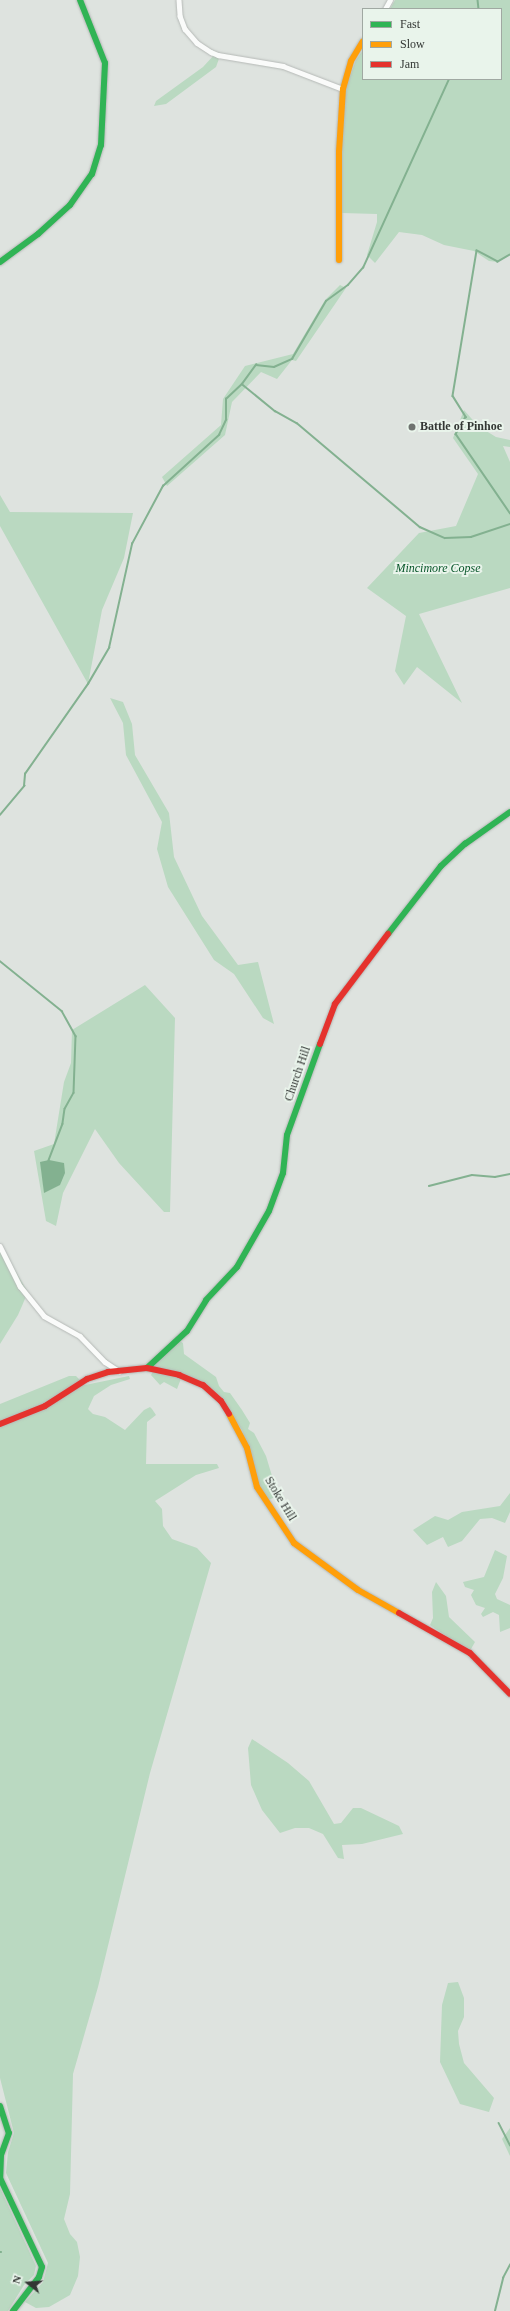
<!DOCTYPE html>
<style>
body{margin:0}
#map{position:relative;width:510px;height:2311px;overflow:hidden;background:#dee3df;font-family:Georgia,serif}
div>[style]{position:absolute}
[style*='--x']{left:calc(var(--x)*1px);top:calc(var(--y)*1px);width:calc(var(--w)*1px);rotate:calc(var(--a)*1deg)}
.green>*{inset:0;background:#bad9c1}
.water>*{inset:0;background:#83b190}
.stream>*{height:1.5px;margin:-0.75px;padding:0 0.75px;transform-origin:0.75px;border-radius:0.75px;background:#83b190}
.roads{filter:drop-shadow(0 0 1px #b5b9b6) drop-shadow(0 0 1px #b5b9b6)}
.street>*{height:4.5px;margin:-2.25px;padding:0 2.25px;transform-origin:2.25px;border-radius:2.25px;background:#fafbfa}
.fast>*{height:6px;margin:-3px;padding:0 3px;transform-origin:3px;border-radius:3px;background:#30b455}
.slow>*{height:6px;margin:-3px;padding:0 3px;transform-origin:3px;border-radius:3px;background:#ff9f0a}
.jam>*{height:6px;margin:-3px;padding:0 3px;transform-origin:3px;border-radius:3px;background:#e5322d}
.dots>*{width:11px;height:11px;translate:-50% -50%;box-sizing:border-box;border:2px solid #e9f4eb;border-radius:50%}
span{translate:-50% -50%;white-space:nowrap;text-align:center;line-height:1.15;-webkit-text-stroke:4px #e9f4eb;paint-order:stroke}
.poi-label{font-size:12px;color:#333734;font-weight:700}
.left{translate:0 -50%;text-align:left}
.park-label{font-size:12px;color:#08562a;font-style:italic}
.street-label{font-size:12px;color:#333734}
.legend{position:absolute;left:362px;top:8px;width:140px;height:72px;box-sizing:border-box;background:#e9f4eb;border:1px solid #a0a8a2;margin:0;padding:5px 7px;list-style:none;font-size:12px;color:#333734}
.legend li{display:flex;align-items:center;gap:8px;height:20px}
.legend b{width:20px;border:1px solid #a0a8a2}
.north{position:absolute;left:8px;top:2263px;width:40px;height:40px;-webkit-text-stroke:3px #e9f4eb;paint-order:stroke;rotate:287deg;font-size:11px;font-weight:700;line-height:16px;text-align:center;color:#333734}
.north::after{content:'';display:block;margin:auto;width:14px;height:18px;background:#333734;clip-path:polygon(50% 0,100% 100%,50% 72%,0 100%)}
</style>
<div id="map">
<div class="green">
<div style="clip-path:polygon(395px 0,510px 0,510px 255px,498px 262px,489px 261px,474px 251px,444px 245px,422px 235px,399px 232px,375px 263px,367px 255px,377px 222px,377px 214px,342px 213px,341px 155px,345px 90px,356px 60px,363px 50px,363px 79px,501px 79px,501px 9px,390px 9px)"></div>
<div style="clip-path:polygon(214px 55px,220px 56px,216px 67px,166px 104px,154px 106px,156px 101px,203px 67px)"></div>
<div style="clip-path:polygon(340px 285px,346px 288px,296px 361px,292px 360px,277px 379px,261px 372px,232px 402px,225px 435px,167px 486px,162px 477px,221px 425px,223px 399px,245px 366px,293px 354px,325px 300px)"></div>
<div style="clip-path:polygon(464px 410px,478px 426px,496px 437px,510px 440px,510px 447px,503px 446px,510px 462px,510px 588px,419px 614px,462px 703px,417px 667px,404px 685px,395px 671px,406px 616px,367px 588px,419px 533px,456px 526px,478px 474px,453px 438px)"></div>
<div style="clip-path:polygon(0 495px,10px 512px,133px 513px,124px 558px,102px 610px,88px 684px,0 526px)"></div>
<div style="clip-path:polygon(110px 698px,123px 702px,132px 724px,135px 755px,169px 813px,174px 857px,202px 916px,238px 965px,258px 962px,274px 1024px,263px 1018px,234px 974px,214px 960px,168px 887px,157px 849px,162px 822px,126px 755px,123px 723px)"></div>
<div style="clip-path:polygon(145px 985px,175px 1018px,170px 1212px,164px 1212px,119px 1163px,95px 1129px,63px 1193px,56px 1226px,46px 1221px,34px 1151px,54px 1144px,64px 1082px,71px 1063px,72px 1030px)"></div>
<div style="clip-path:polygon(0 1245px,28px 1292px,18px 1315px,0 1344px)"></div>
<div style="clip-path:polygon(175px 1338px,183px 1343px,184px 1354px,216px 1377px,219px 1386px,224px 1392px,230px 1393px,242px 1410px,250px 1423px,248px 1429px,254px 1433px,266px 1456px,278px 1496px,268px 1500px,258px 1484px,242px 1430px,220px 1396px,204px 1383px,182px 1376px,177px 1389px,164px 1382px,160px 1385px,151px 1375px,154px 1370px,149px 1364px)"></div>
<div style="clip-path:polygon(69px 1376px,76px 1376px,85px 1385px,129px 1376px,130px 1379px,111px 1385px,94px 1396px,88px 1409px,93px 1414px,105px 1417px,125px 1430px,144px 1410px,150px 1407px,152px 1409px,156px 1415px,147px 1422px,146px 1464px,217px 1464px,219px 1468px,196px 1475px,155px 1501px,162px 1509px,163px 1526px,172px 1539px,197px 1548px,211px 1563px,150px 1773px,98px 1987px,73px 2074px,70px 2194px,64px 2219px,70px 2234px,77px 2242px,80px 2257px,78px 2276px,70px 2295px,49px 2307px,36px 2308px,25px 2302px,43px 2282px,48px 2263px,6px 2173px,8px 2152px,14px 2133px,0 2078px,0 1404px)"></div>
<div style="clip-path:polygon(510px 1493px,510px 1512px,505px 1523px,492px 1518px,480px 1519px,462px 1541px,448px 1547px,443px 1537px,427px 1545px,413px 1530px,435px 1516px,448px 1520px,462px 1512px,500px 1506px)"></div>
<div style="clip-path:polygon(495px 1550px,507px 1556px,503px 1578px,495px 1594px,497px 1599px,510px 1605px,510px 1628px,500px 1632px,499px 1615px,493px 1612px,483px 1617px,481px 1614px,485px 1608px,476px 1605px,471px 1595px,474px 1590px,465px 1587px,463px 1582px,484px 1577px)"></div>
<div style="clip-path:polygon(436px 1582px,446px 1596px,449px 1617px,475px 1642px,471px 1649px,465px 1649px,430px 1625px,433px 1618px,432px 1592px)"></div>
<div style="clip-path:polygon(252px 1739px,288px 1763px,309px 1781px,334px 1824px,341px 1823px,353px 1808px,361px 1808px,399px 1826px,403px 1834px,362px 1844px,342px 1845px,344px 1859px,338px 1858px,323px 1834px,309px 1828px,295px 1828px,280px 1833px,262px 1810px,251px 1785px,248px 1748px)"></div>
<div style="clip-path:polygon(458px 1982px,464px 1998px,464px 2017px,458px 2031px,459px 2044px,464px 2063px,494px 2098px,489px 2112px,460px 2104px,440px 2062px,442px 2005px,448px 1983px)"></div>
<div style="clip-path:polygon(510px 2128px,510px 2156px,502px 2139px)"></div>
<div style="clip-path:polygon(0 2188px,36px 2266px,34px 2275px,24px 2285px,8px 2311px,0 2311px)"></div>
</div>
<div class="water">
<div style="clip-path:polygon(49px 1160px,64px 1163px,65px 1173px,60px 1185px,44px 1193px,40px 1162px)"></div>
</div>
<div class="stream">
<div style="--x:478;--y:0;--w:9;--a:84"></div>
<div style="--x:510;--y:255;--w:14;--a:150"></div>
<div style="--x:498;--y:262;--w:24;--a:-152"></div>
<div style="--x:477;--y:251;--w:147;--a:99.4"></div>
<div style="--x:453;--y:396;--w:25;--a:58"></div>
<div style="--x:466;--y:417;--w:20;--a:120"></div>
<div style="--x:456;--y:434;--w:96;--a:55.6"></div>
<div style="--x:242;--y:384;--w:43;--a:39.3"></div>
<div style="--x:275;--y:411;--w:25;--a:29"></div>
<div style="--x:297;--y:423;--w:161;--a:40.2"></div>
<div style="--x:420;--y:527;--w:27;--a:24"></div>
<div style="--x:445;--y:538;--w:26;--a:-2"></div>
<div style="--x:471;--y:537;--w:41;--a:-18.4"></div>
<div style="--x:0;--y:815;--w:38;--a:-50"></div>
<div style="--x:24;--y:786;--w:12;--a:-85"></div>
<div style="--x:25;--y:774;--w:110;--a:-55"></div>
<div style="--x:88;--y:684;--w:42;--a:-59.7"></div>
<div style="--x:109;--y:648;--w:107;--a:-77.5"></div>
<div style="--x:132;--y:544;--w:66;--a:-61.9"></div>
<div style="--x:163;--y:486;--w:76;--a:-42.3"></div>
<div style="--x:219;--y:435;--w:17;--a:-65"></div>
<div style="--x:226;--y:420;--w:21;--a:-90"></div>
<div style="--x:226;--y:399;--w:22;--a:-43"></div>
<div style="--x:242;--y:384;--w:24;--a:-54"></div>
<div style="--x:256;--y:365;--w:18;--a:6"></div>
<div style="--x:274;--y:367;--w:20;--a:-24"></div>
<div style="--x:292;--y:359;--w:67;--a:-59.6"></div>
<div style="--x:326;--y:301;--w:27;--a:-36"></div>
<div style="--x:348;--y:285;--w:23;--a:-49"></div>
<div style="--x:363;--y:268;--w:208;--a:-65.5"></div>
<div style="--x:0;--y:961;--w:80;--a:38.9"></div>
<div style="--x:62;--y:1011;--w:29;--a:61"></div>
<div style="--x:76;--y:1036;--w:57;--a:92"></div>
<div style="--x:74;--y:1093;--w:18;--a:119"></div>
<div style="--x:65;--y:1109;--w:15;--a:98"></div>
<div style="--x:63;--y:1124;--w:39;--a:111"></div>
<div style="--x:429;--y:1186;--w:44;--a:-14.3"></div>
<div style="--x:472;--y:1175;--w:23;--a:5"></div>
<div style="--x:495;--y:1177;--w:15;--a:-11"></div>
<div style="--x:499;--y:2123;--w:25;--a:63"></div>
<div style="--x:0;--y:2252;--w:1;--a:0"></div>
<div style="--x:495;--y:2311;--w:34;--a:-76"></div>
<div style="--x:503;--y:2278;--w:15;--a:-62"></div>
</div>
<div class="roads">
<div class="street">
<div style="--x:179;--y:0;--w:16;--a:86"></div>
<div style="--x:180;--y:16;--w:14;--a:69"></div>
<div style="--x:185;--y:29;--w:18;--a:49"></div>
<div style="--x:197;--y:43;--w:17;--a:33"></div>
<div style="--x:211;--y:52;--w:8;--a:23"></div>
<div style="--x:218;--y:55;--w:66;--a:9.6"></div>
<div style="--x:283;--y:66;--w:64;--a:21"></div>
<div style="--x:385;--y:9;--w:10;--a:-61"></div>
<div style="--x:0;--y:1246;--w:45;--a:63.4"></div>
<div style="--x:20;--y:1286;--w:38;--a:51"></div>
<div style="--x:44;--y:1316;--w:41;--a:29.1"></div>
<div style="--x:80;--y:1336;--w:36;--a:46"></div>
<div style="--x:105;--y:1362;--w:17;--a:33"></div>
</div>
<div class="fast">
<div style="--x:0;--y:262;--w:47;--a:-36.4"></div>
<div style="--x:38;--y:234;--w:43;--a:-42.2"></div>
<div style="--x:70;--y:205;--w:38;--a:-55"></div>
<div style="--x:92;--y:174;--w:30;--a:-73"></div>
<div style="--x:101;--y:145;--w:82;--a:-87.2"></div>
<div style="--x:105;--y:63;--w:68;--a:-111.6"></div>
<div style="--x:388;--y:934;--w:86;--a:-52.1"></div>
<div style="--x:441;--y:866;--w:33;--a:-43"></div>
<div style="--x:465;--y:844;--w:55;--a:-35.4"></div>
<div style="--x:147;--y:1368;--w:54;--a:-42.8"></div>
<div style="--x:187;--y:1331;--w:36;--a:-58"></div>
<div style="--x:206;--y:1300;--w:45;--a:-46.8"></div>
<div style="--x:237;--y:1267;--w:64;--a:-60.3"></div>
<div style="--x:269;--y:1211;--w:40;--a:-69.8"></div>
<div style="--x:283;--y:1173;--w:38;--a:-84"></div>
<div style="--x:287;--y:1135;--w:97;--a:-70.1"></div>
<div style="--x:0;--y:2106;--w:28;--a:72"></div>
<div style="--x:9;--y:2133;--w:23;--a:110"></div>
<div style="--x:1;--y:2155;--w:23;--a:92"></div>
<div style="--x:0;--y:2178;--w:98;--a:64.7"></div>
<div style="--x:42;--y:2267;--w:10;--a:107"></div>
<div style="--x:39;--y:2277;--w:43;--a:127.4"></div>
</div>
<div class="slow">
<div style="--x:339;--y:260;--w:108;--a:-90"></div>
<div style="--x:339;--y:152;--w:63;--a:-86.4"></div>
<div style="--x:343;--y:89;--w:29;--a:-74"></div>
<div style="--x:351;--y:61;--w:23;--a:-59"></div>
<div style="--x:229;--y:1414;--w:38;--a:62"></div>
<div style="--x:247;--y:1448;--w:40;--a:75.6"></div>
<div style="--x:257;--y:1487;--w:67;--a:56.5"></div>
<div style="--x:294;--y:1543;--w:79;--a:36.3"></div>
<div style="--x:358;--y:1590;--w:47;--a:29.3"></div>
</div>
<div class="jam">
<div style="--x:320;--y:1044;--w:43;--a:-69.4"></div>
<div style="--x:335;--y:1004;--w:88;--a:-52.9"></div>
<div style="--x:0;--y:1424;--w:48;--a:-21.8"></div>
<div style="--x:45;--y:1406;--w:50;--a:-32.7"></div>
<div style="--x:87;--y:1379;--w:22;--a:-18"></div>
<div style="--x:108;--y:1372;--w:39;--a:-6"></div>
<div style="--x:147;--y:1368;--w:33;--a:12"></div>
<div style="--x:179;--y:1375;--w:26;--a:23"></div>
<div style="--x:203;--y:1385;--w:24;--a:42"></div>
<div style="--x:221;--y:1401;--w:15;--a:58"></div>
<div style="--x:399;--y:1613;--w:81;--a:29.4"></div>
<div style="--x:470;--y:1653;--w:57;--a:45.7"></div>
</div>
</div>
<div class="dots">
<div style="left:412px;top:427px;background:#6f7370"></div>
</div>
<div class="poi-label">
<span class="left" style="left:420px;top:427px">Battle of Pinhoe</span>
</div>
<div class="park-label">
<span style="left:438px;top:569px">Mincimore Copse</span>
</div>
<div class="street-label">
<span style="left:298px;top:1074px;rotate:-71deg">Church Hill</span>
<span style="left:280px;top:1499px;rotate:59deg">Stoke Hill</span>
</div>
<ul class="legend">
<li><b style="height:5px;background:#30b455"></b>Fast</li>
<li><b style="height:5px;background:#ff9f0a"></b>Slow</li>
<li><b style="height:5px;background:#e5322d"></b>Jam</li>
</ul>
<div class="north">N</div>
</div>
